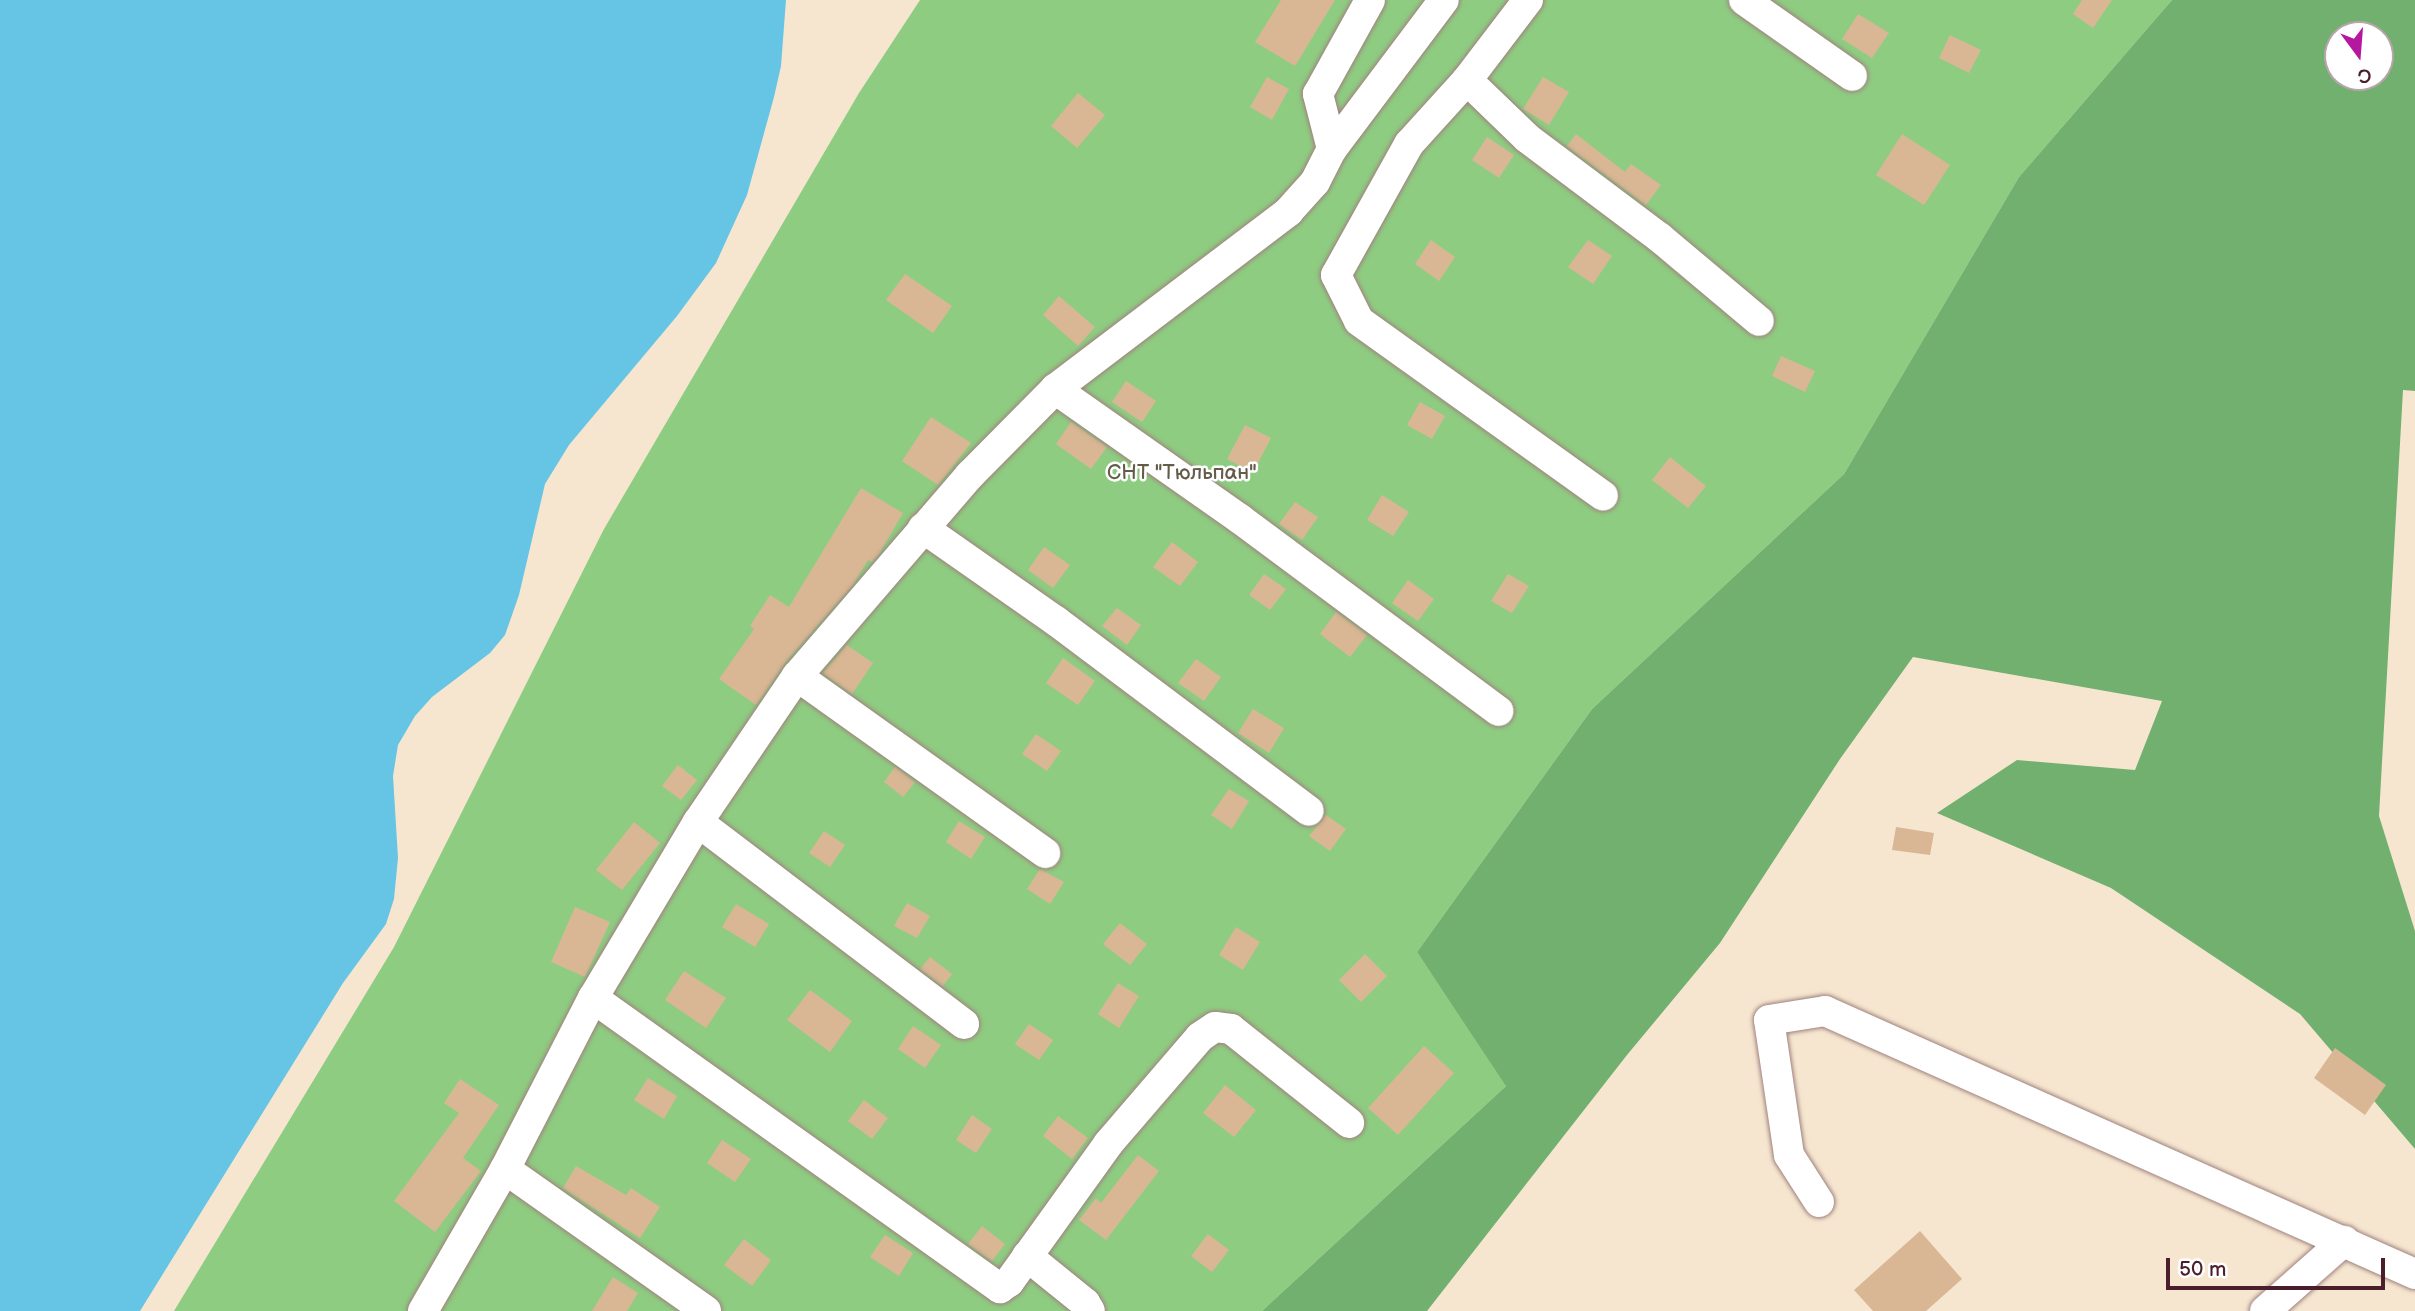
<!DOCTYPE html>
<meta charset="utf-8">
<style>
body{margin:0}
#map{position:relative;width:2415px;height:1311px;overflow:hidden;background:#f6e6d0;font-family:"Balsamiq Sans",sans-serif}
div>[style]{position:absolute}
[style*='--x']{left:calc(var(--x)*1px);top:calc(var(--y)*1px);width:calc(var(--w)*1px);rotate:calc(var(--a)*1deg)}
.green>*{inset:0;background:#8ecc82}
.forest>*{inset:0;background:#72b070}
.water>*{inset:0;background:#66c5e4}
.building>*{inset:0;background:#d9b794}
.roads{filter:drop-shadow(0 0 2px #a0827e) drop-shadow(0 0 2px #a0827e)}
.minor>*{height:30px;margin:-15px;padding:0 15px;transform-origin:15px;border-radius:15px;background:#fff}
span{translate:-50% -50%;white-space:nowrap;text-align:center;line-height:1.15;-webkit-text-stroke:5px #fff;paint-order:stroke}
.park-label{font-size:21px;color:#625c49}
.north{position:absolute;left:2324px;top:21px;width:70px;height:70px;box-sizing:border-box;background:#fff;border:2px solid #b7a5aa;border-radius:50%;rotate:164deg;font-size:19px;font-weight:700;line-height:28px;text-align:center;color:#4a1f2b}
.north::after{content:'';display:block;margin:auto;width:24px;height:32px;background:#b5179e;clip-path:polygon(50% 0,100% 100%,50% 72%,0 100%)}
.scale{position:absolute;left:2166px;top:1258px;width:219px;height:32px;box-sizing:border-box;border:4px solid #4a1f2b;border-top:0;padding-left:9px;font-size:21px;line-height:24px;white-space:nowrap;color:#4a1f2b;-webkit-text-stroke:5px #fff;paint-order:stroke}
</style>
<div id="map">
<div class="green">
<div style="clip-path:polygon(920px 0,2172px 0,2019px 177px,1844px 474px,1592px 709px,1417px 952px,1507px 1085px,1262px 1311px,174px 1311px,394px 947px,604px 529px,859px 93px)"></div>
</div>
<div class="forest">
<div style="clip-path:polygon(evenodd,2172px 0,2415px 0,2415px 391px,2403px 390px,2379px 816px,2415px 931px,2415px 1149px,2300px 1014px,2111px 888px,1937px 813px,2017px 760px,2135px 770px,2162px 701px,1913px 657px,1840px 759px,1720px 943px,1627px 1055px,1427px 1311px,1262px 1311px,1506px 1086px,1417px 952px,1592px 709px,1844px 474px,2019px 177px,2172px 0,2338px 35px,2380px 35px,2380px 77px,2338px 77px,2338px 35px)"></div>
</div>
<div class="water">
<div style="clip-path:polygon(0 0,786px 0,781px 66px,774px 97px,747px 195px,716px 263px,677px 316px,569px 445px,545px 484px,519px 595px,505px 635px,490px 653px,432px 697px,415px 716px,398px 745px,393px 776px,398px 858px,394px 899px,386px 924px,343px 983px,140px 1311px,0 1311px)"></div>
</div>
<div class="building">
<div style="clip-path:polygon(1281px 0,1335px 0,1295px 66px,1255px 42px)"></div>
<div style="clip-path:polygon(2082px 0,2112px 0,2093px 28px,2073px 14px)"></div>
<div style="clip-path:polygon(1858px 14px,1889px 33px,1872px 58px,1842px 39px)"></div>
<div style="clip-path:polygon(1950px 35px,1981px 50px,1969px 73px,1939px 58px)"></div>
<div style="clip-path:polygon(1267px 77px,1289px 89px,1272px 120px,1250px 107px)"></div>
<div style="clip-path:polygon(1543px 77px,1569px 92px,1549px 125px,1523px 109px)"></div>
<div style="clip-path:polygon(1078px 93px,1105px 115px,1077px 148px,1051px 126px)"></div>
<div style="clip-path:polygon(1576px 134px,1625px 172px,1631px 164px,1661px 185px,1646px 205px,1567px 146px)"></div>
<div style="clip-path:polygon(1902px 134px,1950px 165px,1924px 205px,1876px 175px)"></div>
<div style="clip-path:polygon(1487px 137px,1514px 155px,1499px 178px,1472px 160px)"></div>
<div style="clip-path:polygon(1431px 240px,1455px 257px,1439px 281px,1415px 264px)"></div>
<div style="clip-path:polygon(1588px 240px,1612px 256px,1593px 284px,1568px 267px)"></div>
<div style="clip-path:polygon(905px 274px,952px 306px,933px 333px,886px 300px)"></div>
<div style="clip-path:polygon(1059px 296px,1095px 327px,1078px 346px,1043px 315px)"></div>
<div style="clip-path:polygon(1781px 356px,1815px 371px,1805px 392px,1772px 376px)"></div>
<div style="clip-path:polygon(1126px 381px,1156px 401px,1142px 422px,1112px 402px)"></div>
<div style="clip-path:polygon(1420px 402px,1445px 416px,1432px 439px,1407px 425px)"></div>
<div style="clip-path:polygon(931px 417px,971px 443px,938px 485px,902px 461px)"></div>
<div style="clip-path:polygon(1071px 422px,1107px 447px,1091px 469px,1056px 444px)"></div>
<div style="clip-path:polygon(1245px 425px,1271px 438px,1253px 473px,1227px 459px)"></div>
<div style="clip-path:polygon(1670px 457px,1706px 486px,1688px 508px,1652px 480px)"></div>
<div style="clip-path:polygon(861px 488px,903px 513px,879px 554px,872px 562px,868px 560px,852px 586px,787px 660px,756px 705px,719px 679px,754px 629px,750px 626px,770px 595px,789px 607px)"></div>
<div style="clip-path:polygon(1382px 495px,1409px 512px,1393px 536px,1367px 520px)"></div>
<div style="clip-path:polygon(1295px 502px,1318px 517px,1302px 540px,1279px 524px)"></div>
<div style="clip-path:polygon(1172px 542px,1198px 562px,1180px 586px,1153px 567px)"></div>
<div style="clip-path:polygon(1044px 547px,1070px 565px,1053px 588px,1028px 570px)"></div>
<div style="clip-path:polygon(1264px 574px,1286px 589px,1270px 610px,1249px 595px)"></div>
<div style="clip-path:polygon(1508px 574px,1529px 586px,1512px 613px,1491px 601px)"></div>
<div style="clip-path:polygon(1408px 580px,1434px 599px,1418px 621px,1392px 603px)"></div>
<div style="clip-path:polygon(1117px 608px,1141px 625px,1127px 645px,1102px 626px)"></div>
<div style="clip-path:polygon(1336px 612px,1367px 635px,1350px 657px,1320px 634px)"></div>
<div style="clip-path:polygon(847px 645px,873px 663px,852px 694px,823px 673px)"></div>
<div style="clip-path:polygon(1063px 658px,1095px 681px,1078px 705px,1046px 683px)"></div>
<div style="clip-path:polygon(1196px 659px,1221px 677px,1204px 701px,1178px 683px)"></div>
<div style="clip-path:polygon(1253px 709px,1284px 728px,1269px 753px,1238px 733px)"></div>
<div style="clip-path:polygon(1036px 734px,1061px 751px,1047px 771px,1022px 754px)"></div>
<div style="clip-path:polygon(678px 765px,697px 780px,681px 800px,662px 786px)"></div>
<div style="clip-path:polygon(895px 767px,915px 782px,903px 797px,884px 782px)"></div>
<div style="clip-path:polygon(1229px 789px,1249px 801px,1232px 829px,1211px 815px)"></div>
<div style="clip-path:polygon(1326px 815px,1346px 829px,1330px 851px,1309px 836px)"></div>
<div style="clip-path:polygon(959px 821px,985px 837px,971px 859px,946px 842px)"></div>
<div style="clip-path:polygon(634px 822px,660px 843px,622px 890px,596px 870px)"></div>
<div style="clip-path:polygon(1896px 827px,1934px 833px,1930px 855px,1892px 850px)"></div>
<div style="clip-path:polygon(824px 831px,845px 845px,830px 867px,809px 853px)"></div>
<div style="clip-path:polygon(1040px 869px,1064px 882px,1050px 904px,1027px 889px)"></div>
<div style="clip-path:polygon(907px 903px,930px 916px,917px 938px,894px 926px)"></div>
<div style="clip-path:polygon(736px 904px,769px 924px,755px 947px,722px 927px)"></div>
<div style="clip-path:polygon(575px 907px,610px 922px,585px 977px,551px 962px)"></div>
<div style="clip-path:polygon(1120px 923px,1147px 944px,1130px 965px,1103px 944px)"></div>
<div style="clip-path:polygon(1236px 927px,1260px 942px,1243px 970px,1219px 955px)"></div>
<div style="clip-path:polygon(1365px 954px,1387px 976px,1361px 1002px,1339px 980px)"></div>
<div style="clip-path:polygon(930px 957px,952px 974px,943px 986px,920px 969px)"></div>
<div style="clip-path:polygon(684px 971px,726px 998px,706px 1028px,665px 1000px)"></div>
<div style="clip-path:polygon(1118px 983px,1139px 996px,1119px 1028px,1098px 1014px)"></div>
<div style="clip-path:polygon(810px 990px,852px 1021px,830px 1052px,787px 1020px)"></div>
<div style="clip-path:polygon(1029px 1024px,1053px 1040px,1039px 1060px,1015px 1044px)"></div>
<div style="clip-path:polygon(913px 1026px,941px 1045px,925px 1068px,898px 1049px)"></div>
<div style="clip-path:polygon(1424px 1046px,1454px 1073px,1398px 1135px,1368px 1108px)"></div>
<div style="clip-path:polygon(2335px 1048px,2386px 1085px,2365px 1115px,2314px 1078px)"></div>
<div style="clip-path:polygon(648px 1078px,677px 1096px,664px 1119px,634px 1100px)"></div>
<div style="clip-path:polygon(460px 1079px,499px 1105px,463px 1158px,481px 1171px,435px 1232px,394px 1201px,459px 1113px,444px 1103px)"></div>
<div style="clip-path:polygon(1225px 1085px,1256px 1110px,1234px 1137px,1203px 1113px)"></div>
<div style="clip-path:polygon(864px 1100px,888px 1118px,872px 1139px,848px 1121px)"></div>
<div style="clip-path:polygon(972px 1115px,992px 1129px,976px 1153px,956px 1140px)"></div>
<div style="clip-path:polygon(1058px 1116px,1088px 1138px,1072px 1159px,1043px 1136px)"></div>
<div style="clip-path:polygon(722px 1140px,751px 1159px,735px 1182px,707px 1163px)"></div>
<div style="clip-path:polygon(1138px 1155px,1159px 1171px,1106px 1240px,1079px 1220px,1096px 1198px,1101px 1203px)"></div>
<div style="clip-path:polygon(576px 1166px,626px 1195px,631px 1188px,660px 1207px,640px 1238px,563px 1188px)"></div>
<div style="clip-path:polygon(982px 1226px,1005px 1244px,992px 1261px,968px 1244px)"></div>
<div style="clip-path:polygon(1920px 1231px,1962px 1279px,1926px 1311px,1873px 1311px,1854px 1290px)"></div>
<div style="clip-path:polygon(1208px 1234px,1229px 1250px,1212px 1272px,1191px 1256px)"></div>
<div style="clip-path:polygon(885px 1235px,913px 1253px,899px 1276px,870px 1257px)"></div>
<div style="clip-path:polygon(744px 1239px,771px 1260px,752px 1286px,724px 1265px)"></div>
<div style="clip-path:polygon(613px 1277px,638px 1293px,627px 1311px,592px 1311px)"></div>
</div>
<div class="roads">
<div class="minor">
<div style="--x:1528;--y:0;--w:101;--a:127.3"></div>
<div style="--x:1467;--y:80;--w:86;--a:132.2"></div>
<div style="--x:1409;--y:144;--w:150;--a:119.1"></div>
<div style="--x:1336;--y:275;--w:51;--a:63.4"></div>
<div style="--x:1359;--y:321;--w:300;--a:35.6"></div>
<div style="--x:1744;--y:0;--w:132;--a:35.1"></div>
<div style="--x:1467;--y:80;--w:83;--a:44"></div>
<div style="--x:1527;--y:138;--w:166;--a:36.9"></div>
<div style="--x:1660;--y:238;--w:129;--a:40"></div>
<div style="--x:1332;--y:149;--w:57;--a:-104.3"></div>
<div style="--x:1318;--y:94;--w:107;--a:-61"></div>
<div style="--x:1055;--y:389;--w:226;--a:35.1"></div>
<div style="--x:1240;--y:519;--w:322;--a:36.6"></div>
<div style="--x:923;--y:528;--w:162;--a:35"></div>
<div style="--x:1056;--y:621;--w:316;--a:36.9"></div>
<div style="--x:797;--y:676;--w:305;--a:35.5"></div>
<div style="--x:698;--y:822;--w:334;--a:37.2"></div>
<div style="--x:593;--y:998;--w:500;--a:35.5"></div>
<div style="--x:1000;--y:1288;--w:11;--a:-34"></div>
<div style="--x:1009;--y:1282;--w:170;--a:-54.3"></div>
<div style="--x:1108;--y:1144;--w:141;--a:-49.3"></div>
<div style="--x:1200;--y:1037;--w:18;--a:-34"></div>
<div style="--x:1215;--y:1027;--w:16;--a:7"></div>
<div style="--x:1231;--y:1029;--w:151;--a:38.5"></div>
<div style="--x:505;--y:1169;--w:246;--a:35.2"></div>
<div style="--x:1819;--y:1202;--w:56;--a:-122.6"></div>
<div style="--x:1789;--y:1155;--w:136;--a:-98.4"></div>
<div style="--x:1769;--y:1020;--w:57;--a:-9.1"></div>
<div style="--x:1825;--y:1011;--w:646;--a:24.03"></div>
<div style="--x:1027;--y:1256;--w:75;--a:39"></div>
<div style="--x:1085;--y:1303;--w:9;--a:58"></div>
<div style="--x:423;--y:1311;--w:164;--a:-60"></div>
<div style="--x:505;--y:1169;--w:192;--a:-62.8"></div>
<div style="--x:593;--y:998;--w:205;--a:-59.2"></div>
<div style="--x:698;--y:822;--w:176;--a:-55.9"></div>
<div style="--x:797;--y:676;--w:265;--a:-49.3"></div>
<div style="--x:970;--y:475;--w:121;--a:-45.3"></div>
<div style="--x:1055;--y:389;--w:293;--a:-37.2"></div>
<div style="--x:1288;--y:212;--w:40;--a:-48"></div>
<div style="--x:1315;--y:182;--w:37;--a:-63"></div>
<div style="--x:1332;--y:149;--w:186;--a:-53.1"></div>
<div style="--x:2265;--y:1311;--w:106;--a:-41.5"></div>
</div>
</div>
<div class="park-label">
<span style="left:1182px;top:473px">СНТ "Тюльпан"</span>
</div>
<div class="north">С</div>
<div class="scale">50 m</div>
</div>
